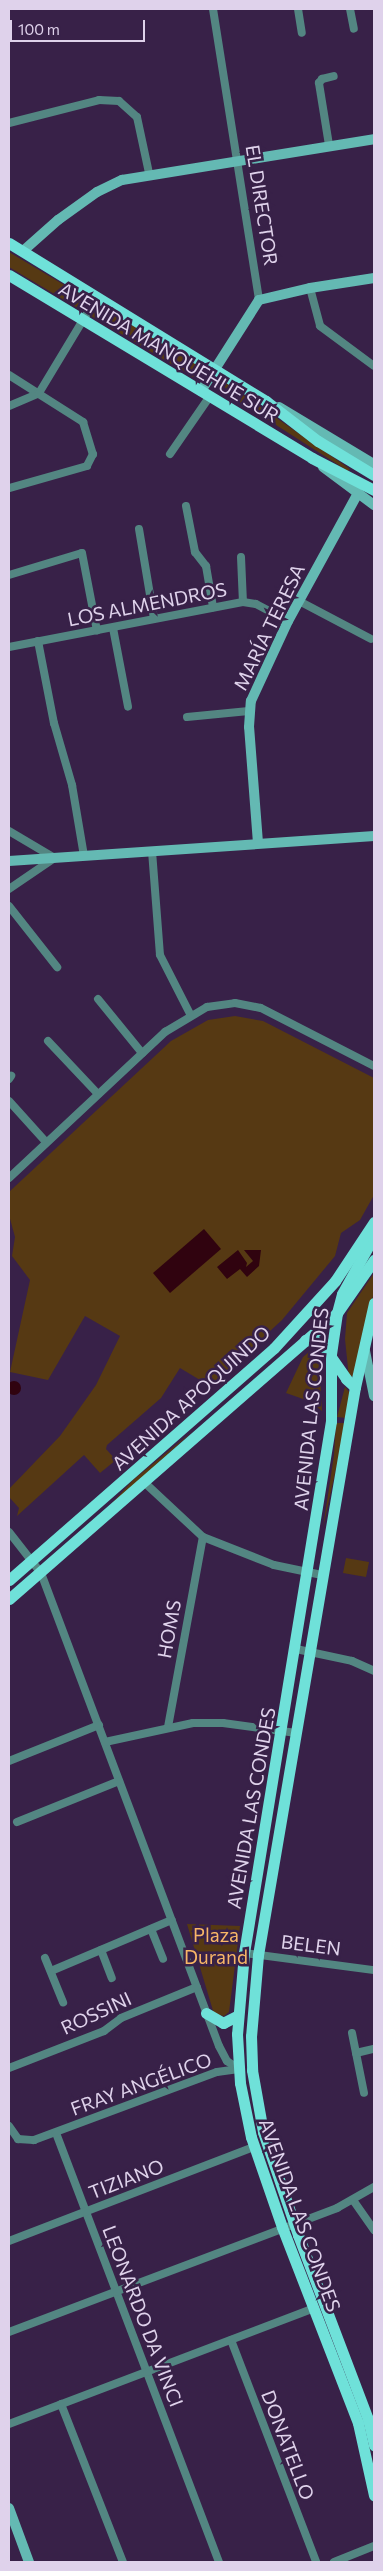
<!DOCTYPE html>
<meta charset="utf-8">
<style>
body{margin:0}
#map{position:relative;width:383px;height:2571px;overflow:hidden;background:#382148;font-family:Commissioner,sans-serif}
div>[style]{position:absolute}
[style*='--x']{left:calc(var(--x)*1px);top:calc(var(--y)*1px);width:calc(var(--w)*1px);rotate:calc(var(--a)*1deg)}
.green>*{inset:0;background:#563913}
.water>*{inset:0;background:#30030f}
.round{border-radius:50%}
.street>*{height:8px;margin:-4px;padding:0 4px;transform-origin:4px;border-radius:4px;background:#538682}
.secondary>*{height:10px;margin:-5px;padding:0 5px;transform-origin:5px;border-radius:5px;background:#64b9b3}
.primary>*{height:11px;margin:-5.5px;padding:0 5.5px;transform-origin:5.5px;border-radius:5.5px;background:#6fe1d9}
span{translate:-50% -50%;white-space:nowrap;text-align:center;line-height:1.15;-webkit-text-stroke:5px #382148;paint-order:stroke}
.street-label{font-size:19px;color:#dfd2eb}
.park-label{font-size:19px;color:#f8b667}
.frame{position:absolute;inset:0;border:10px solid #dfd2eb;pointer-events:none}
.scale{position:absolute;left:10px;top:20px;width:135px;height:22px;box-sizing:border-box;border:2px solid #dfd2eb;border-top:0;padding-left:6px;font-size:15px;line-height:18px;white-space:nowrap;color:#dfd2eb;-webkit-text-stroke:4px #382148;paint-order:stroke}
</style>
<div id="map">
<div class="green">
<div style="clip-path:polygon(9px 252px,205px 369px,198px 380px,9px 267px)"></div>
<div style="clip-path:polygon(223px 381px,350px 469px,348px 471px,235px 399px,237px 395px,221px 385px)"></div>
<div style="clip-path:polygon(235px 1016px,263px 1021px,374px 1078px,374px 1195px,360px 1220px,341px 1233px,335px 1256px,282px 1320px,210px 1386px,180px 1368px,161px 1398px,107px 1445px,106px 1449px,116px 1460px,100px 1473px,84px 1455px,17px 1516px,19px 1508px,9px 1497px,9px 1489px,60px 1436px,96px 1385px,120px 1336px,85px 1316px,48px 1380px,10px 1372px,30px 1280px,12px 1256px,15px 1237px,9px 1215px,9px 1192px,171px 1041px,208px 1020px)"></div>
<div style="clip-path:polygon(374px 1273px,374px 1292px,353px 1376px,349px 1378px,345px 1339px,347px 1313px)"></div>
<div style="clip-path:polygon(310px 1351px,319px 1357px,322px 1411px,309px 1401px,286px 1393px,303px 1357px)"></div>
<div style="clip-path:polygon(345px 1387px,350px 1393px,346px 1418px,337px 1417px)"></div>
<div style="clip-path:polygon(336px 1423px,346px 1423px,323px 1528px,334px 1455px)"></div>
<div style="clip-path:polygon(193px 1431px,103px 1513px,133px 1480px)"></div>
<div style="clip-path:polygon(346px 1558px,369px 1562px,366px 1577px,343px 1573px)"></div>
<div style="clip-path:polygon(187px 1924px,240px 1926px,229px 2012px,224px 2016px,214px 2014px)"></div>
</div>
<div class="water">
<div style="clip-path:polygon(204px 1229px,221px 1249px,170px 1293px,153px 1273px)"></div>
<div style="clip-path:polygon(238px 1250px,247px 1263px,246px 1267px,253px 1261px,244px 1250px,261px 1250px,259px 1266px,247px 1277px,240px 1269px,227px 1279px,217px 1267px)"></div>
<div class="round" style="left:7px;top:1381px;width:14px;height:14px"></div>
</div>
<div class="street">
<div style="--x:213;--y:9;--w:295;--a:81"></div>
<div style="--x:298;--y:9;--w:24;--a:81"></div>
<div style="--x:350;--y:9;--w:20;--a:79"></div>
<div style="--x:9;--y:123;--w:93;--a:-14.3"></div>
<div style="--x:99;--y:100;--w:20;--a:3"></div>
<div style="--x:119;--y:101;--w:24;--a:42"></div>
<div style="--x:137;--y:117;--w:57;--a:77.9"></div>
<div style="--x:329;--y:145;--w:63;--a:-99.2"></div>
<div style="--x:319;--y:83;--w:5;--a:-53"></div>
<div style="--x:322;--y:79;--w:12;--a:-14"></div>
<div style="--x:310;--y:288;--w:39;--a:75"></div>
<div style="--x:320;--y:326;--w:67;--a:36.5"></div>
<div style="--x:9;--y:375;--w:88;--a:32.4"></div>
<div style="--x:83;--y:422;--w:34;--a:73"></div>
<div style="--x:93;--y:454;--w:13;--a:117"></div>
<div style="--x:87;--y:466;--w:81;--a:164.2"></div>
<div style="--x:9;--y:406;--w:33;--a:-23"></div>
<div style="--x:39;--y:393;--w:112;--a:-58.9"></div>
<div style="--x:170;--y:454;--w:70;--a:-55.4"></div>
<div style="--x:186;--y:506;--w:47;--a:78.9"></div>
<div style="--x:195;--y:552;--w:18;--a:52"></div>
<div style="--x:206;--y:566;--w:42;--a:80.3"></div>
<div style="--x:139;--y:529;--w:91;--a:80.5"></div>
<div style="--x:241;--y:557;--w:45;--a:87.5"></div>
<div style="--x:9;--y:575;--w:76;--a:-16.8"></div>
<div style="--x:82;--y:553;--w:79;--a:79.1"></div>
<div style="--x:299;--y:601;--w:81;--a:27.8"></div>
<div style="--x:113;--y:628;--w:80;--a:79.2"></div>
<div style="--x:38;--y:641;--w:84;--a:79"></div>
<div style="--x:54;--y:723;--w:65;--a:73.8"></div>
<div style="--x:72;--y:785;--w:72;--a:80.4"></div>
<div style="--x:9;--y:647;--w:238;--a:-10.9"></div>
<div style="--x:243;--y:602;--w:13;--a:9"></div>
<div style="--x:256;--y:604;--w:36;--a:28"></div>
<div style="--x:187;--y:717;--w:62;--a:-5.5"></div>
<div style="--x:9;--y:831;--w:51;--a:30.6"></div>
<div style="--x:152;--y:851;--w:104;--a:85.6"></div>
<div style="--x:160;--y:955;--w:66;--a:63"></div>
<div style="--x:9;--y:889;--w:53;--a:-34.3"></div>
<div style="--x:9;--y:906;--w:78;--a:51.8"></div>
<div style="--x:98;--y:999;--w:70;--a:50.8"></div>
<div style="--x:48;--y:1041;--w:73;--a:46.7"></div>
<div style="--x:9;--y:1079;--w:4;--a:-56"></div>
<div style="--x:9;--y:1101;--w:55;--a:47.9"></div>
<div style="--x:9;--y:1178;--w:214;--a:-43.1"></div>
<div style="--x:165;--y:1032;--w:49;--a:-30.8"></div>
<div style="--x:207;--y:1007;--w:28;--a:-8"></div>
<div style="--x:235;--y:1003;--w:26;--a:11"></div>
<div style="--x:261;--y:1008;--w:127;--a:27.2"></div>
<div style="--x:145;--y:1483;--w:79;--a:43"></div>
<div style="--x:203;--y:1537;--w:76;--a:21.5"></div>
<div style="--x:274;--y:1565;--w:49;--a:11.8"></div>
<div style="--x:9;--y:1532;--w:52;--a:52"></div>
<div style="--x:41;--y:1573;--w:505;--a:69.38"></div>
<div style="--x:219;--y:2046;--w:17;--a:62"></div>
<div style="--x:227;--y:2061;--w:14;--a:34"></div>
<div style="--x:296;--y:1649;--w:57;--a:12.1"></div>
<div style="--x:352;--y:1661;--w:24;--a:24"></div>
<div style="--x:168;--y:1727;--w:193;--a:-79.6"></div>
<div style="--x:105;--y:1742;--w:90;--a:-12.2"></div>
<div style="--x:193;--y:1723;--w:30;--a:0"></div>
<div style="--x:223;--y:1723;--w:74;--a:7.8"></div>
<div style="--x:9;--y:1761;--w:97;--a:-21.8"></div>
<div style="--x:17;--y:1822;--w:110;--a:-21.9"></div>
<div style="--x:151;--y:1929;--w:32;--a:68"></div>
<div style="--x:101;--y:1950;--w:30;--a:69"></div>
<div style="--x:244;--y:1953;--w:131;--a:7.5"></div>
<div style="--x:45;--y:1958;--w:48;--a:67.8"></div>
<div style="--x:51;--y:1971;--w:131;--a:-22.9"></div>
<div style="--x:352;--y:2033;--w:61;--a:78.7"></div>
<div style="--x:356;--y:2053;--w:18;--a:-13"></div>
<div style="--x:9;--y:2068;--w:102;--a:-21.3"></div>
<div style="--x:104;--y:2031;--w:21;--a:-37"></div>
<div style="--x:121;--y:2018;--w:82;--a:-22.2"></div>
<div style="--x:9;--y:2126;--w:16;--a:55"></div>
<div style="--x:18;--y:2139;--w:16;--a:4"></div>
<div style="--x:34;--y:2140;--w:195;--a:-20.4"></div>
<div style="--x:217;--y:2072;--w:22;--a:-8"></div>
<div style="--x:56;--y:2133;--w:459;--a:69.2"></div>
<div style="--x:353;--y:2200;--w:37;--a:55"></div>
<div style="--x:9;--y:2241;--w:262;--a:-21"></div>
<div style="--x:9;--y:2332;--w:351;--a:-20.7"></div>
<div style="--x:337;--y:2208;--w:43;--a:-29.6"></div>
<div style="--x:231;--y:2340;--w:238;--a:69"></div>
<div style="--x:61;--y:2404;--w:170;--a:68.6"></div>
<div style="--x:9;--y:2424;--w:326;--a:-20.8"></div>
<div style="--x:334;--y:2562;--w:43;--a:-21.8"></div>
</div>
<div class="secondary">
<div style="--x:23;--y:251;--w:47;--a:-41.5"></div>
<div style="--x:58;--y:220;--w:48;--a:-35.7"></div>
<div style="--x:97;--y:192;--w:28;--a:-26"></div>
<div style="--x:122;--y:180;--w:255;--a:-9.2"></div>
<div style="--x:201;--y:391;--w:108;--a:-57.5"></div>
<div style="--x:259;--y:300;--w:52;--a:-13.2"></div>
<div style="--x:310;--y:288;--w:65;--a:-8.9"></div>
<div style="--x:279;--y:407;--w:111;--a:31"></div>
<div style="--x:323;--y:467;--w:64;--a:36.7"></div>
<div style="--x:258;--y:843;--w:116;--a:-94.4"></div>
<div style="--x:249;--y:727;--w:26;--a:-86"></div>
<div style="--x:251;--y:701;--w:88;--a:-65.2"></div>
<div style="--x:288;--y:621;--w:144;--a:-61.3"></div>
<div style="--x:9;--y:861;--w:366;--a:-3.9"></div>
<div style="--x:365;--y:1351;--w:46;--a:78.7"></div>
<div style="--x:9;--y:2508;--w:58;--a:69.7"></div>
</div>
<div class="primary">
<div style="--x:9;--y:243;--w:302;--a:31.6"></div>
<div style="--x:266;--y:401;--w:66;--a:37.6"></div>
<div style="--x:318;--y:441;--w:66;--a:31.3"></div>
<div style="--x:9;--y:275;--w:354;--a:31.1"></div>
<div style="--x:312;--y:458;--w:70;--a:27.3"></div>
<div style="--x:374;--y:1236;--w:66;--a:118.9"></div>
<div style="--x:342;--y:1294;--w:20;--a:105"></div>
<div style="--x:337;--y:1313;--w:41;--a:98.3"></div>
<div style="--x:331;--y:1354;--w:67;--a:90"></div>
<div style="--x:331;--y:1421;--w:539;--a:99.29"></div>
<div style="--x:244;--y:1953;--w:81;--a:94.9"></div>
<div style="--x:237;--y:2034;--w:49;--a:86.5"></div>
<div style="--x:240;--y:2083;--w:55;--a:78.5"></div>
<div style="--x:251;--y:2137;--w:95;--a:71"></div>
<div style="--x:282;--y:2227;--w:210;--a:68.8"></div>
<div style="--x:358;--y:2423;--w:74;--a:77.5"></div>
<div style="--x:374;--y:1303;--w:86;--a:102.7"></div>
<div style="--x:355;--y:1387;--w:576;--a:99.69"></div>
<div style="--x:258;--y:1955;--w:81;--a:94.9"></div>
<div style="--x:251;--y:2036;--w:34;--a:88"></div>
<div style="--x:252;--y:2070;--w:63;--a:79.9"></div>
<div style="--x:263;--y:2132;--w:109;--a:71.2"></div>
<div style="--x:298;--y:2235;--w:197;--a:69.2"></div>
<div style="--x:368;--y:2419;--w:27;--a:77"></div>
<div style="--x:305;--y:1340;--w:10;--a:6"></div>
<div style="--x:315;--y:1341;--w:11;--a:34"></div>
<div style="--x:324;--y:1347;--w:39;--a:55"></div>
<div style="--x:346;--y:1379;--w:12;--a:42"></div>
<div style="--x:9;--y:1580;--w:352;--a:-41.2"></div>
<div style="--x:274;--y:1348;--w:91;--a:-47.7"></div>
<div style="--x:335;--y:1281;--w:71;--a:-56.5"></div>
<div style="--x:9;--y:1599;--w:435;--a:-41.1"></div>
<div style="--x:337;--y:1313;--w:65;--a:-55.1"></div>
<div style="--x:206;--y:2013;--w:20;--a:30"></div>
<div style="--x:223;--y:2023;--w:16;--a:-27"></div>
</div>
<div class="street-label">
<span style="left:262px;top:205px;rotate:81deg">EL DIRECTOR</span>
<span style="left:169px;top:352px;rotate:31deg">AVENIDA MANQUEHUE SUR</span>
<span style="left:147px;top:604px;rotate:-11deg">LOS ALMENDROS</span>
<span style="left:269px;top:627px;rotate:-64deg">MARÍA TERESA</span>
<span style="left:191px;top:1398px;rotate:-42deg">AVENIDA APOQUINDO</span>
<span style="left:311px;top:1409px;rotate:-84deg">AVENIDA LAS CONDES</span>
<span style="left:169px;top:1629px;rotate:-80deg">HOMS</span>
<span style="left:251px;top:1808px;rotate:-80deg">AVENIDA LAS CONDES</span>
<span style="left:311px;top:1945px;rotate:7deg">BELEN</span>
<span style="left:96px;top:2013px;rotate:-25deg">ROSSINI</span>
<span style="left:141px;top:2084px;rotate:-20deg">FRAY ANGÉLICO</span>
<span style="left:126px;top:2179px;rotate:-21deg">TIZIANO</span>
<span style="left:300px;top:2215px;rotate:70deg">AVENIDA LAS CONDES</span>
<span style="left:143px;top:2316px;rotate:69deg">LEONARDO DA VINCI</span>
<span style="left:288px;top:2445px;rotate:69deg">DONATELLO</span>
</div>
<div class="park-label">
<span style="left:216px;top:1946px">Plaza<br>Durand</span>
</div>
<div class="frame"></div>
<div class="scale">100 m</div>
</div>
